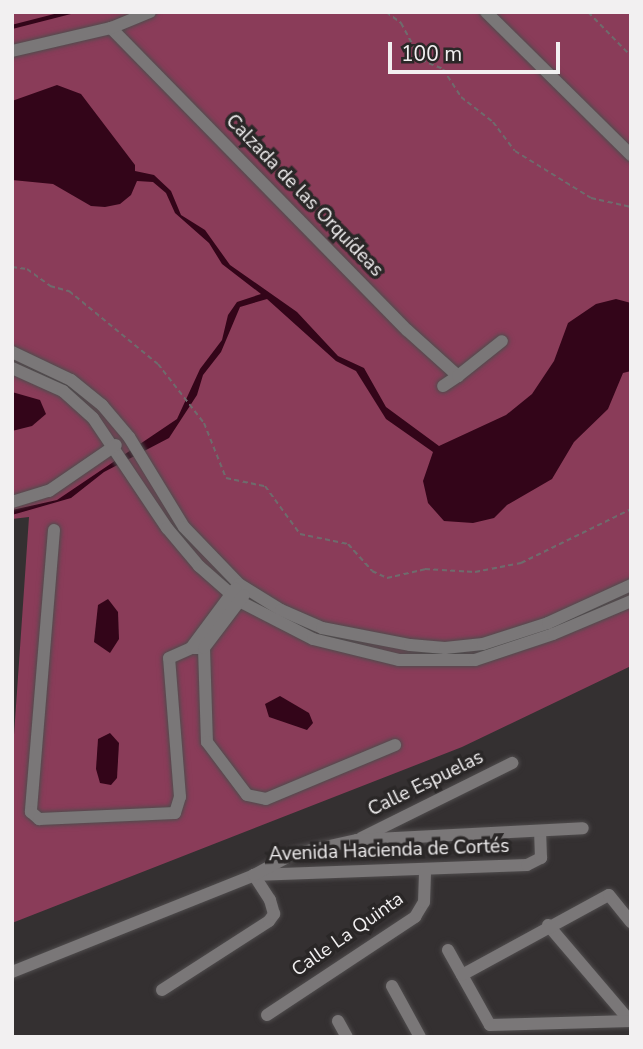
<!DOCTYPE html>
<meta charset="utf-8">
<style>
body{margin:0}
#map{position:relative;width:643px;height:1049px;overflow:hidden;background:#343031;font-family:"Nunito Sans",sans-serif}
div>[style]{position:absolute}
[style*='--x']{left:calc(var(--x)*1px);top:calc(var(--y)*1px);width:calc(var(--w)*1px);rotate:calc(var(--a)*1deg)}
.green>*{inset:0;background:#8a3c59}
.water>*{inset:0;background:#330519}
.stream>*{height:3.5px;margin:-1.75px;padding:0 1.75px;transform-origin:1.75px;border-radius:1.75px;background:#330519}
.path>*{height:2px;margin-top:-1px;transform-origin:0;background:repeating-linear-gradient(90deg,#6e6b6c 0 5px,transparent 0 8.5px)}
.roads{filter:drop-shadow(0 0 2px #4f4c4d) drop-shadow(0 0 2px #4f4c4d)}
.minor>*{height:12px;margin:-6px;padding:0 6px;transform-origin:6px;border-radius:6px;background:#7a7778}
span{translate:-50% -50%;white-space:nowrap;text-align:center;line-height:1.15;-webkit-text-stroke:7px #2a2727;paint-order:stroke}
.street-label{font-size:19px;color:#f2f0f1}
.frame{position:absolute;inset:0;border:14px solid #f2f0f1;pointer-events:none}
.scale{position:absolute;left:388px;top:42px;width:172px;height:32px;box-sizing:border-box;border:4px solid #f2f0f1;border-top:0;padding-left:9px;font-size:21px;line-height:24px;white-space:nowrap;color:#f2f0f1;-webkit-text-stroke:5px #2a2727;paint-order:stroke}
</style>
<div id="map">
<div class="green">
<div style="clip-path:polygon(12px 12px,631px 12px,631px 666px,462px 747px,12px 923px,12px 764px,29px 517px,12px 519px)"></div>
</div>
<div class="water">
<div style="clip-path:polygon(57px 85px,81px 94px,135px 165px,135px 171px,154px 175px,171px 191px,181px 215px,205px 230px,230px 265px,297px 312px,338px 356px,364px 368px,386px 407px,439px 446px,506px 415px,532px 394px,554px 361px,568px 323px,596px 304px,616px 299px,631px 303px,631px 371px,623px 373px,608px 409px,574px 442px,552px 479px,507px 505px,494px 518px,473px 523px,444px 521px,428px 503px,423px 481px,433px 452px,386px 419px,356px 371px,336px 361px,267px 299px,240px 307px,221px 352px,203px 375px,197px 395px,169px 438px,104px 472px,71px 498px,12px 515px,12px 510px,57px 500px,177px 419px,200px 369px,222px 340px,228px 315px,237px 302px,261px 294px,222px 264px,209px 243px,175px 213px,166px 193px,153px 182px,137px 181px,131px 195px,120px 204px,105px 207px,91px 206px,53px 184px,12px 180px,12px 101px)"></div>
<div style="clip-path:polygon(12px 392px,40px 400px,46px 414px,32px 426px,12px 431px)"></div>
<div style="clip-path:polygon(108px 599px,118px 612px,119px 639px,110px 653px,94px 642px,98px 605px)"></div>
<div style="clip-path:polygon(280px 696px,309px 713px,313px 723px,307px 730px,269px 717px,265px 704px)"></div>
<div style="clip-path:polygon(110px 733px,119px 743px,117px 778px,111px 785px,100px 783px,96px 769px,98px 739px)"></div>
</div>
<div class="stream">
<div style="--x:12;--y:27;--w:61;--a:-14.3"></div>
</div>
<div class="path">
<div style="--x:386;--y:12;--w:19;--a:36"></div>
<div style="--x:401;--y:23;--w:42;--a:61.6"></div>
<div style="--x:421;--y:60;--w:24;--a:22"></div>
<div style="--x:443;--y:69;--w:33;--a:57"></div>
<div style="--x:461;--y:97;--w:41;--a:38"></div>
<div style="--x:493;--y:122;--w:36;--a:53"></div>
<div style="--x:515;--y:151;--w:89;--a:31.7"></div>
<div style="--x:591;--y:198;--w:41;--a:12.7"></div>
<div style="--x:588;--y:12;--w:62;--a:45.7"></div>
<div style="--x:12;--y:267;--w:15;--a:8"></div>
<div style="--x:27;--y:269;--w:29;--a:36"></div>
<div style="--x:50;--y:286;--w:20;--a:15"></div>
<div style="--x:69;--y:291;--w:115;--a:39.4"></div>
<div style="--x:158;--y:364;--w:75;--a:52.1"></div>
<div style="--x:204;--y:423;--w:59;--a:68.2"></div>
<div style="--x:226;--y:478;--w:40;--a:12"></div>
<div style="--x:265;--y:486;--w:59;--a:53.9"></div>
<div style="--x:300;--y:534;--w:49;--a:11.8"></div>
<div style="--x:348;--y:544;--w:36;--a:48"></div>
<div style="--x:372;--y:571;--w:17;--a:25"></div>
<div style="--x:387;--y:578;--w:39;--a:-13"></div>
<div style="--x:425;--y:569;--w:50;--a:3.4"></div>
<div style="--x:475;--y:572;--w:47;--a:-11.1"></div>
<div style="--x:521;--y:563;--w:123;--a:-26.1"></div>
</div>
<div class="roads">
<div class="minor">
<div style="--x:486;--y:12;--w:204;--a:44.6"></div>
<div style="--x:111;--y:28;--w:423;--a:45.6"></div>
<div style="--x:407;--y:330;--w:69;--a:42"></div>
<div style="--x:458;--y:376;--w:18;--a:146"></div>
<div style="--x:12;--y:51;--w:102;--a:-13.1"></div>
<div style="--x:111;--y:28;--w:42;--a:-22.3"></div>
<div style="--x:12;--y:352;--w:65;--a:25.4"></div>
<div style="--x:71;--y:380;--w:40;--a:39"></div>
<div style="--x:102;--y:405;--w:42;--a:49.8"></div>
<div style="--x:129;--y:437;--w:105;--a:58.6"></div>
<div style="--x:184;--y:527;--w:79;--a:46"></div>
<div style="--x:239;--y:584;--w:49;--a:31.8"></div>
<div style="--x:281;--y:610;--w:45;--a:23.7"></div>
<div style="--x:322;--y:628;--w:90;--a:10.9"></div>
<div style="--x:410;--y:645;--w:35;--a:5"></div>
<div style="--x:445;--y:648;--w:38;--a:-6"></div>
<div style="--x:483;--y:644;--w:68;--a:-17.9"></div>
<div style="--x:548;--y:623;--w:91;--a:-24.6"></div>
<div style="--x:12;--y:368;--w:56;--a:24.3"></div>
<div style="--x:63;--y:391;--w:40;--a:42"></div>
<div style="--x:93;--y:418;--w:133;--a:56.1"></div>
<div style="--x:167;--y:528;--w:50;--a:49.9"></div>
<div style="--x:199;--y:566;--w:53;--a:41.2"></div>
<div style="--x:239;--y:601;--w:83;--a:27.2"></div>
<div style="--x:313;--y:639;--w:89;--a:13.7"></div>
<div style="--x:399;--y:660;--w:76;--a:0"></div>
<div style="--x:475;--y:660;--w:82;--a:-18.4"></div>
<div style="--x:553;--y:634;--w:85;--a:-22.9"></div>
<div style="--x:458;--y:376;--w:56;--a:-38.5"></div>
<div style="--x:12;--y:502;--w:39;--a:-17"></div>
<div style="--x:49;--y:491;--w:81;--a:-34.5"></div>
<div style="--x:54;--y:530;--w:283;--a:94.7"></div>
<div style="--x:31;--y:812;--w:11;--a:41"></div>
<div style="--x:39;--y:819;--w:136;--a:-2.5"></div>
<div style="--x:175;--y:813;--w:17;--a:-73"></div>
<div style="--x:180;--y:797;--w:139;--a:-94.5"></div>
<div style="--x:169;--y:658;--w:24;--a:-24"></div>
<div style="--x:191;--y:648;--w:13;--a:0"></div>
<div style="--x:191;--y:648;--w:74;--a:-53.3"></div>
<div style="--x:204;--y:648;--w:94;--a:88.2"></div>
<div style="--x:207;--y:742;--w:66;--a:53"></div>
<div style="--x:247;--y:795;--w:19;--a:12"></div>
<div style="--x:266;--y:799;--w:140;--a:-22.7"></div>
<div style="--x:204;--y:648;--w:66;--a:-53"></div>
<div style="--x:361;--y:838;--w:169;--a:-26.4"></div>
<div style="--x:548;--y:925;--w:126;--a:49.5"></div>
<div style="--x:448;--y:950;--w:86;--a:60.8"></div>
<div style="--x:490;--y:1025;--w:141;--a:-1.6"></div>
<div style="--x:12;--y:972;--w:261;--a:-21.8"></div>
<div style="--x:254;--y:875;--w:273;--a:-2.1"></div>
<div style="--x:527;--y:865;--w:16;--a:-27"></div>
<div style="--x:541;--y:858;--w:25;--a:-92"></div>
<div style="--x:462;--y:975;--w:167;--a:-28.6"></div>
<div style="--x:609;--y:895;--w:35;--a:51"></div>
<div style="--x:392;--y:986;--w:58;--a:61.2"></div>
<div style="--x:162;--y:990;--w:127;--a:-32.8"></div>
<div style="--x:269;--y:921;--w:9;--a:-54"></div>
<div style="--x:274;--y:914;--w:15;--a:-106"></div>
<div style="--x:270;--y:900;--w:30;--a:-123"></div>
<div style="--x:254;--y:875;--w:44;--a:-28.3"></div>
<div style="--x:293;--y:854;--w:66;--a:-12.3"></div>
<div style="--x:357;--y:840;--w:226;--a:-3"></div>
<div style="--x:267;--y:1015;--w:178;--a:-33.5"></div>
<div style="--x:415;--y:917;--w:17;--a:-59"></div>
<div style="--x:424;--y:902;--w:30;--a:-88"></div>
<div style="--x:338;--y:1021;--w:18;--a:61"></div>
</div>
</div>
<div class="street-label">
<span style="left:304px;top:196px;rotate:46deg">Calzada de las Orquídeas</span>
<span style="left:426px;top:784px;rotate:-26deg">Calle Espuelas</span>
<span style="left:389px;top:851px;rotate:-2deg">Avenida Hacienda de Cortés</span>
<span style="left:348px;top:935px;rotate:-35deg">Calle La Quinta</span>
</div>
<div class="frame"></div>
<div class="scale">100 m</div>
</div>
